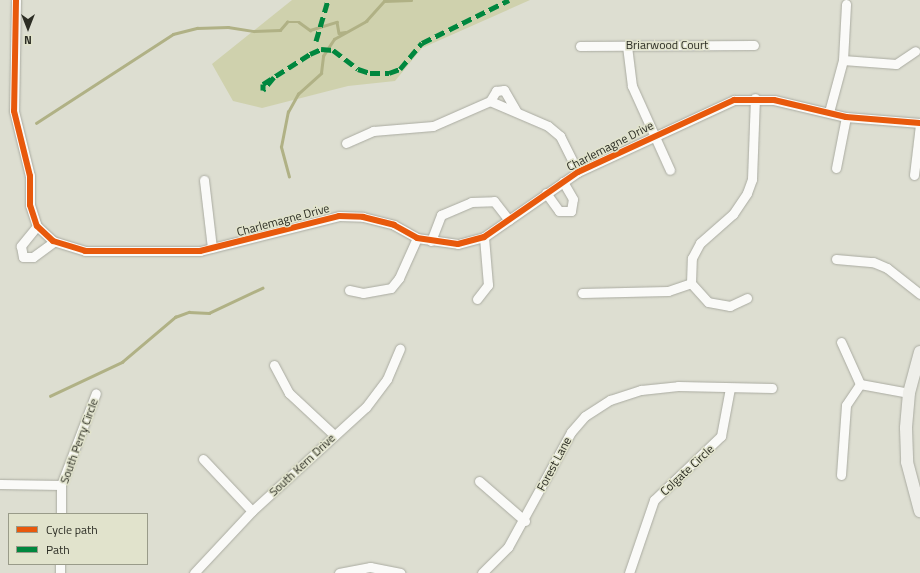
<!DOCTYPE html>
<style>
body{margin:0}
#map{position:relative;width:920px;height:573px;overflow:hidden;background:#ddded1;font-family:"Titillium Web",sans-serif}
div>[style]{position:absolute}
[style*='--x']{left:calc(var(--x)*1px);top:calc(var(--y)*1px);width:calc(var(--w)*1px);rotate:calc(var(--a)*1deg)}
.green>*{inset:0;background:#cfd1ad}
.stream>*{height:2.5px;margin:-1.25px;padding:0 1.25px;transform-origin:1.25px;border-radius:1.25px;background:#b0b185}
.roads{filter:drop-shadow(0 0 1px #aaaba1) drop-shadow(0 0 1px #aaaba1)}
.minor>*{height:9px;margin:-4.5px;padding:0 4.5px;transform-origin:4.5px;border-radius:4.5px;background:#fafaf8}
.secondary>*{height:12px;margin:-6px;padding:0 6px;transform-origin:6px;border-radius:6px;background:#efefea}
.quiet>*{height:5px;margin-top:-2.5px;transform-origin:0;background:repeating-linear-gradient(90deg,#00873e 0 10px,transparent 0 15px)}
.cycleway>*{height:6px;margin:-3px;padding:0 3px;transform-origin:3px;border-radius:3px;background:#e8590c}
span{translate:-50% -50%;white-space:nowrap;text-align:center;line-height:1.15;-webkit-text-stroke:3px #e1e3cc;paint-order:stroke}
.street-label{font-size:12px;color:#2d2e25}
.legend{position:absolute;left:8px;top:513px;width:140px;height:52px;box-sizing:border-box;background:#e1e3cc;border:1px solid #999b89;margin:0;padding:5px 7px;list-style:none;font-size:12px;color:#2d2e25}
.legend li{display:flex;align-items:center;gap:8px;height:20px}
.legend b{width:20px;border:1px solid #999b89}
.north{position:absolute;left:8px;top:8px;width:40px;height:40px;-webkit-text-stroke:3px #e1e3cc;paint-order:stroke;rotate:180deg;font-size:11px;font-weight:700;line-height:16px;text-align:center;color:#2d2e25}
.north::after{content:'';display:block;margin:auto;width:14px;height:18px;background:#2d2e25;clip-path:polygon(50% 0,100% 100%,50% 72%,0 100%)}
</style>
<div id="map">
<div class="green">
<div style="clip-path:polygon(292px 0,530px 0,422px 48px,395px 81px,348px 86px,262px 108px,233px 101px,212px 64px)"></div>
</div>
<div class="stream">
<div style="--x:36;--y:123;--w:163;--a:-33"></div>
<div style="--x:173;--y:34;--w:25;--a:-14"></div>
<div style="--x:197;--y:28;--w:31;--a:-2"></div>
<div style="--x:228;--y:27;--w:26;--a:9"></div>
<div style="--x:254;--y:31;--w:26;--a:-2"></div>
<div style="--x:280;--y:30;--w:11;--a:-49"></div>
<div style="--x:287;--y:22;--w:12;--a:0"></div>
<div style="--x:299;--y:22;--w:14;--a:36"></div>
<div style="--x:310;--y:30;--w:28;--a:-17"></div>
<div style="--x:337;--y:22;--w:11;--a:80"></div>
<div style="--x:339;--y:33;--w:6;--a:-9"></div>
<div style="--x:289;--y:177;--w:31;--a:-105"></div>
<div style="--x:281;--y:147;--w:36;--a:-79"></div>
<div style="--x:288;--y:112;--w:21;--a:-61"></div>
<div style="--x:298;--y:94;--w:31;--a:-42"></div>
<div style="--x:321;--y:73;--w:17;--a:-83"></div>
<div style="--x:323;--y:56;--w:20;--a:-57"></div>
<div style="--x:334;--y:39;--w:37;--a:-29"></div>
<div style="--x:366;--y:21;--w:27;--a:-48"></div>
<div style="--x:384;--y:1;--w:27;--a:-2"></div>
<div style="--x:50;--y:396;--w:80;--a:-25.3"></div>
<div style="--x:122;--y:362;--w:70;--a:-40.3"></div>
<div style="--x:175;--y:317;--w:15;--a:-20"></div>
<div style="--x:189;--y:312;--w:20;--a:3"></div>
<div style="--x:209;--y:313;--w:59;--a:-25.3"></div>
</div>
<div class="roads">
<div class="minor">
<div style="--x:16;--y:0;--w:111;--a:91"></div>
<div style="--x:14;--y:111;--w:67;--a:76.2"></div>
<div style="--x:30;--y:176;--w:29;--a:90"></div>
<div style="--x:30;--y:205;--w:22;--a:72"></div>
<div style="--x:37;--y:226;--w:22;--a:43"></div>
<div style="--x:53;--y:241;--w:34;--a:17"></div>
<div style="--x:85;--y:251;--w:115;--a:0"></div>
<div style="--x:200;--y:251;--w:143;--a:-14.1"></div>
<div style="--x:339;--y:216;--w:24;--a:2"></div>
<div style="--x:363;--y:217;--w:32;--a:14"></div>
<div style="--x:394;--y:225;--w:26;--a:29"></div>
<div style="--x:417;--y:238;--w:41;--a:8.3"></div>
<div style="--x:458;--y:244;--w:27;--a:-15"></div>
<div style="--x:484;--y:237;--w:114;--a:-34.7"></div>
<div style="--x:578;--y:172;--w:172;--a:-24.8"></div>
<div style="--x:734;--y:100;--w:40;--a:0"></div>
<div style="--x:774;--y:100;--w:74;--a:13.3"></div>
<div style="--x:846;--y:117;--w:74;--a:4.6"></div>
<div style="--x:580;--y:46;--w:174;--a:-0.3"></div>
<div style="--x:627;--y:46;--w:40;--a:82.9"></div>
<div style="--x:632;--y:86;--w:92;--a:65.7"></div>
<div style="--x:843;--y:60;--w:53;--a:4.3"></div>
<div style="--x:896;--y:64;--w:23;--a:-34"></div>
<div style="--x:490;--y:101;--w:12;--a:-59"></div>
<div style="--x:496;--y:91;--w:8;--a:-7"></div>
<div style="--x:504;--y:90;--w:24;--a:60"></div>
<div style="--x:829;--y:112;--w:54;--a:-74.9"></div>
<div style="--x:843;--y:60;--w:56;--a:-86.9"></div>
<div style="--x:346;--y:143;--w:30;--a:-24"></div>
<div style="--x:373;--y:131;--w:60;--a:-4.8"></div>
<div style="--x:433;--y:126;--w:62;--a:-23.7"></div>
<div style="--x:490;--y:101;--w:63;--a:23.3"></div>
<div style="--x:548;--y:126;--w:16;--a:40"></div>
<div style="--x:560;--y:136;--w:40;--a:63.4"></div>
<div style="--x:836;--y:168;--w:52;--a:-78.9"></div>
<div style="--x:914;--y:175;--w:50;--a:-83.2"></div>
<div style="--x:204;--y:180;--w:68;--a:83.3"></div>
<div style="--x:546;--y:193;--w:22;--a:54"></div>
<div style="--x:559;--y:211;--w:12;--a:0"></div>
<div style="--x:571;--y:211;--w:12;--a:-81"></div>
<div style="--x:573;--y:199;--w:20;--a:-120"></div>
<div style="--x:37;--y:226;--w:26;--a:129"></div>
<div style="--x:21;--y:246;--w:11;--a:80"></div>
<div style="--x:23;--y:257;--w:10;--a:0"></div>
<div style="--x:33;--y:257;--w:26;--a:-36"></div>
<div style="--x:431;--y:241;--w:28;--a:-69"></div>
<div style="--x:441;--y:215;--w:33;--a:-23"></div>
<div style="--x:471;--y:202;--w:23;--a:-2"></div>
<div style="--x:494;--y:201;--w:24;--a:52"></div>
<div style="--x:836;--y:259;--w:37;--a:5"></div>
<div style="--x:873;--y:262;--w:15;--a:23"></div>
<div style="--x:887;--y:268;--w:42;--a:38.2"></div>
<div style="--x:349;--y:290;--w:14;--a:12"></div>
<div style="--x:363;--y:293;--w:28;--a:-10"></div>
<div style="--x:391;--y:288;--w:13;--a:-51"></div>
<div style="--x:399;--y:278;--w:44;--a:-65.8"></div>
<div style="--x:582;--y:293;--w:86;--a:-1.3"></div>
<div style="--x:668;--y:291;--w:24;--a:-19"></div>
<div style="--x:747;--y:298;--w:19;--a:155"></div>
<div style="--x:730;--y:306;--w:22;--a:-170"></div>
<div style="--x:708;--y:302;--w:25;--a:-132"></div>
<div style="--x:691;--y:283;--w:25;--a:-88"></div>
<div style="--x:692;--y:258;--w:17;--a:-62"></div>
<div style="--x:700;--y:243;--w:44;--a:-41.3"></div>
<div style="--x:733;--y:214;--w:25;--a:-56"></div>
<div style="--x:747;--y:193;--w:15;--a:-70"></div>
<div style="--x:752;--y:179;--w:81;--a:-87.9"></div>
<div style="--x:477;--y:299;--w:18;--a:-52"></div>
<div style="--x:488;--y:285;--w:48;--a:-94.8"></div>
<div style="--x:841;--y:342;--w:46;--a:65.7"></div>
<div style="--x:274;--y:365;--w:32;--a:62"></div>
<div style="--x:289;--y:393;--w:62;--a:43"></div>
<div style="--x:860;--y:384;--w:50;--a:10.4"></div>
<div style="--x:203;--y:459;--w:71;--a:46.7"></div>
<div style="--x:841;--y:475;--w:70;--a:-85.9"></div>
<div style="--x:846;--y:405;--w:25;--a:-56"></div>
<div style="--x:479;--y:481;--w:61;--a:41"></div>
<div style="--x:0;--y:484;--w:61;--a:0.9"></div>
<div style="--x:61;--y:514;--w:29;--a:-90"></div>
<div style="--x:61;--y:485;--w:98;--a:-69.2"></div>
<div style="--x:60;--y:573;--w:9;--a:-90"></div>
<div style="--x:194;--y:573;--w:85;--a:-46.9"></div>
<div style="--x:252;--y:511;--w:154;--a:-42.4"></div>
<div style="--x:366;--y:407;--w:35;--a:-53"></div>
<div style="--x:387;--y:379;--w:33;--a:-67"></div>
<div style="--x:339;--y:573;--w:32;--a:-11"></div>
<div style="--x:370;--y:567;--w:31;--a:11"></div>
<div style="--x:482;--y:573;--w:37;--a:-45"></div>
<div style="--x:508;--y:547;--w:131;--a:-61.3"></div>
<div style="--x:571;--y:432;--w:21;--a:-49"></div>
<div style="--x:585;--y:416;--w:30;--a:-33"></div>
<div style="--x:610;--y:400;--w:33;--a:-18"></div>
<div style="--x:641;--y:390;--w:37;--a:-6"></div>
<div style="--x:678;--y:386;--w:94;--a:1.2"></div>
<div style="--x:629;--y:573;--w:77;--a:-71.1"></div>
<div style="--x:654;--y:500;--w:93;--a:-43.7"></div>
<div style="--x:721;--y:436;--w:49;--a:-79.4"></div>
</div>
<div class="secondary">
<div style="--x:920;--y:352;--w:42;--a:105"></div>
<div style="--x:909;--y:393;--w:35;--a:95"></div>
<div style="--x:906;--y:428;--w:34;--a:88"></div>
<div style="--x:907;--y:462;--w:51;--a:75.1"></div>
</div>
</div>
<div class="quiet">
<div style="--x:316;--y:41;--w:43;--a:-73.7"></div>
<div style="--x:274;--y:77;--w:17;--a:130"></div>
<div style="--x:263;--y:90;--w:6;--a:-90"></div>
<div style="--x:263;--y:84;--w:56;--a:-32.6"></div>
<div style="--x:310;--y:54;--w:12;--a:-24"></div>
<div style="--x:321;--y:49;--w:12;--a:5"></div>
<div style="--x:333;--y:50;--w:31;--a:37"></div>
<div style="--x:358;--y:69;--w:13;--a:18"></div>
<div style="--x:370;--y:73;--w:19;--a:0"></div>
<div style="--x:389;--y:73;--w:12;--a:-20"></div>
<div style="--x:400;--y:69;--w:34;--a:-50"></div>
<div style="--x:422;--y:43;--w:97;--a:-26.3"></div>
</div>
<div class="cycleway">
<div style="--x:16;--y:0;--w:111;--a:91"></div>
<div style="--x:14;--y:111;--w:67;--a:76.2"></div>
<div style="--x:30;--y:176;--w:29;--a:90"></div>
<div style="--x:30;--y:205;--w:22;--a:72"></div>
<div style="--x:37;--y:226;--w:22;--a:43"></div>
<div style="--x:53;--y:241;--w:34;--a:17"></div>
<div style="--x:85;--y:251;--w:115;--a:0"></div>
<div style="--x:200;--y:251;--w:143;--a:-14.1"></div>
<div style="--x:339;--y:216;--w:24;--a:2"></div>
<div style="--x:363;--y:217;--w:32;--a:14"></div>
<div style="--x:394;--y:225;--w:26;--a:29"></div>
<div style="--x:417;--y:238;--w:41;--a:8.3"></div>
<div style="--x:458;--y:244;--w:27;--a:-15"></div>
<div style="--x:484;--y:237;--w:114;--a:-34.7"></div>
<div style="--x:578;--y:172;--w:172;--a:-24.8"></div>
<div style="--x:734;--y:100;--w:40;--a:0"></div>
<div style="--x:774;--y:100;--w:74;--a:13.3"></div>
<div style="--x:846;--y:117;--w:74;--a:4.6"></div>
</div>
<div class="street-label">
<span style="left:667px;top:45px">Briarwood Court</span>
<span style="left:610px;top:146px;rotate:-27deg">Charlemagne Drive</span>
<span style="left:283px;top:220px;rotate:-15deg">Charlemagne Drive</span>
<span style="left:79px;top:441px;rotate:-70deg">South Perry Circle</span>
<span style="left:554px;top:464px;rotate:-62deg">Forest Lane</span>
<span style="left:302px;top:465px;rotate:-43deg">South Kern Drive</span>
<span style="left:687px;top:470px;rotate:-43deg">Colgate Circle</span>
</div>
<ul class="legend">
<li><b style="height:5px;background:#e8590c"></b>Cycle path</li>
<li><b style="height:5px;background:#00873e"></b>Path</li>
</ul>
<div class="north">N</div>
</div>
